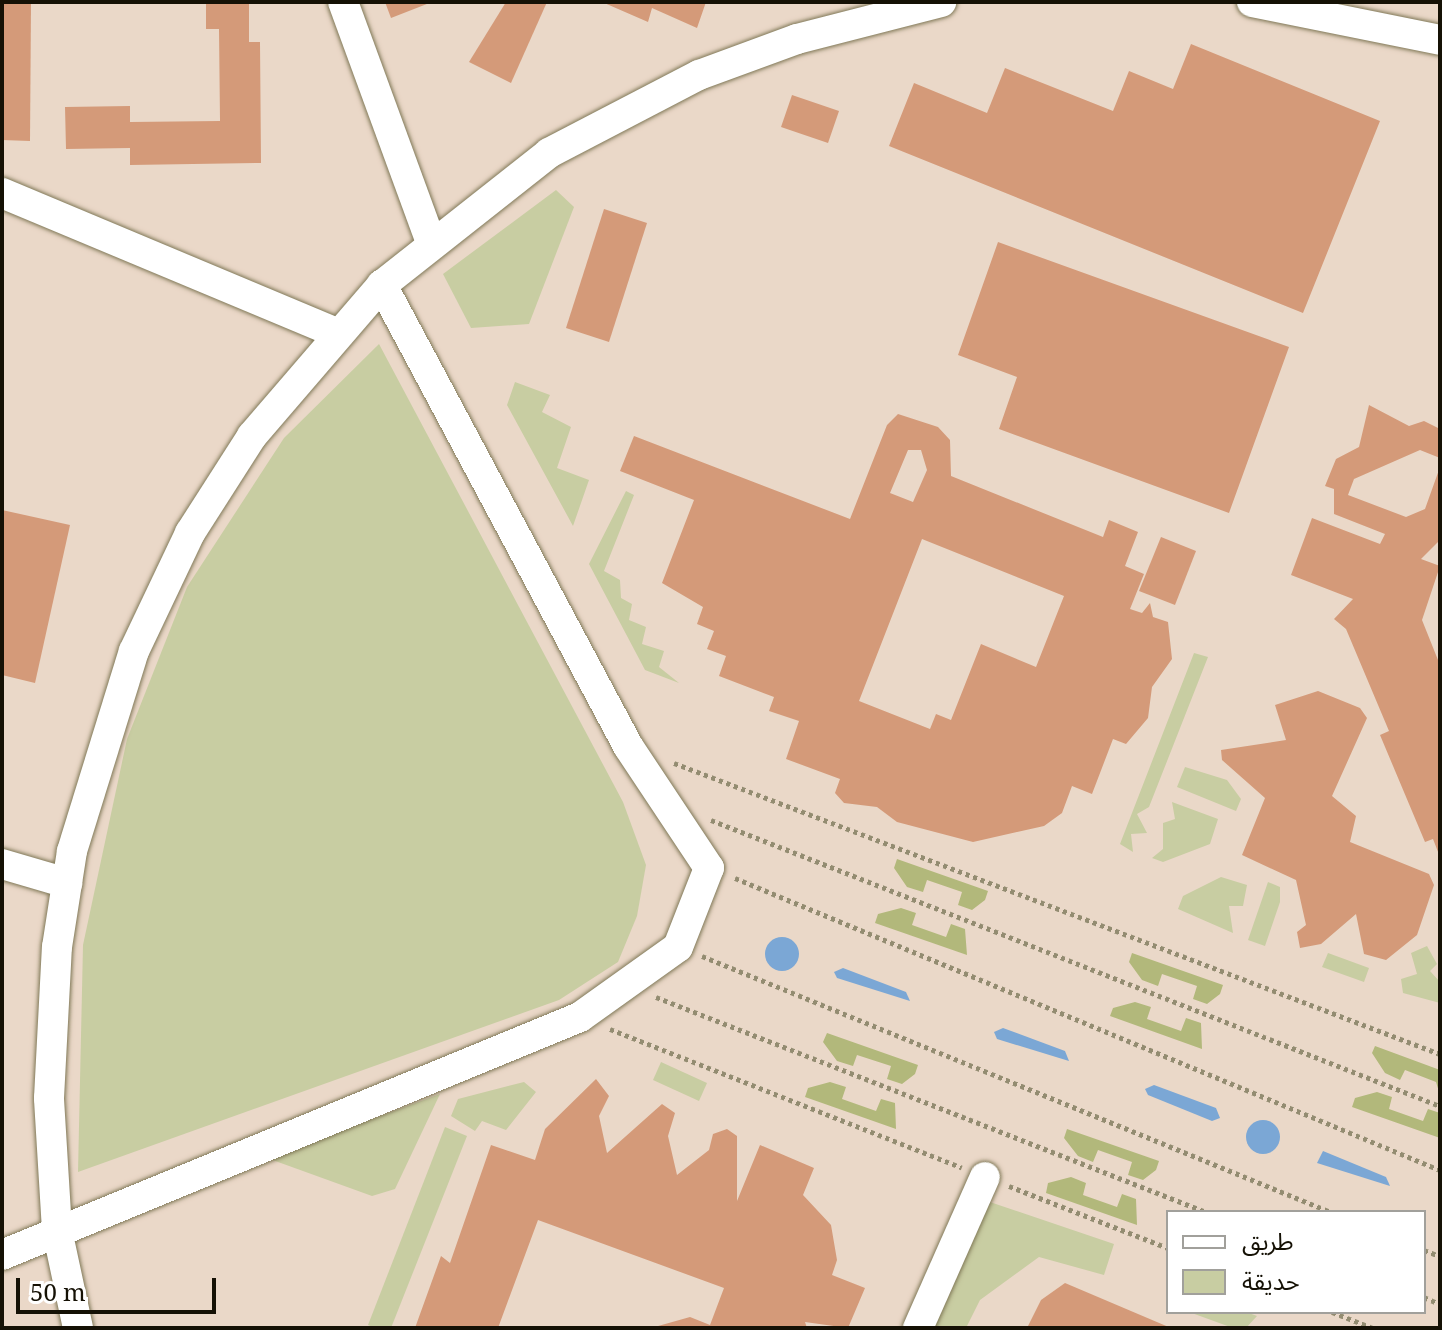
<!DOCTYPE html>
<meta charset="utf-8">
<style>
body{margin:0}
#map{position:relative;width:1442px;height:1330px;overflow:hidden;background:#efe6c1;font-family:"Noto Serif","Noto Sans Arabic",serif}
div>[style]{position:absolute}
[style*='--x']{left:calc(var(--x)*1px);top:calc(var(--y)*1px);width:calc(var(--w)*1px);rotate:calc(var(--a)*1deg)}
.education>*{inset:0;background:#ead8c8}
.green>*{inset:0;background:#c8cda2}
.forest>*{inset:0;background:#b2b87b}
.water>*{inset:0;background:#7ba7d5}
.round{border-radius:50%}
.building>*{inset:0;background:#d49a79}
.path>*{height:5px;margin-top:-2.5px;transform-origin:0;background:repeating-linear-gradient(90deg,#938c71 0 4px,transparent 0 8px)}
.roads{filter:drop-shadow(0 0 2px #807857) drop-shadow(0 0 2px #807857)}
.minor>*{height:30px;margin:-15px;padding:0 15px;transform-origin:15px;border-radius:15px;background:#fff}
span{translate:-50% -50%;white-space:nowrap;text-align:center;line-height:1.15;-webkit-text-stroke:8px #fff;paint-order:stroke}
.frame{position:absolute;inset:0;border:4px solid #151105;pointer-events:none}
.legend{position:absolute;left:1166px;top:1210px;width:260px;height:104px;box-sizing:border-box;background:#fff;border:2px solid #a1a09b;margin:0;padding:10px 14px;list-style:none;font-size:24px;color:#151105}
.legend li{display:flex;align-items:center;gap:16px;height:40px}
.legend b{width:40px;border:2px solid #a1a09b}
.scale{position:absolute;left:16px;top:1278px;width:200px;height:36px;box-sizing:border-box;border:4px solid #151105;border-top:0;padding-left:10px;font-size:24px;line-height:28px;white-space:nowrap;color:#151105;-webkit-text-stroke:6px #fff;paint-order:stroke}
</style>
<div id="map">
<div class="education">
<div style="clip-path:polygon(evenodd,2px 2px,1440px 2px,1440px 1328px,2px 1328px,2px 2px,1168px 1212px,1424px 1212px,1424px 1312px,1168px 1312px,1168px 1212px)"></div>
</div>
<div class="green">
<div style="clip-path:polygon(556px 190px,574px 207px,529px 324px,471px 328px,443px 274px)"></div>
<div style="clip-path:polygon(379px 344px,623px 802px,646px 865px,637px 916px,618px 962px,559px 1000px,78px 1172px,83px 945px,127px 739px,187px 587px,284px 438px)"></div>
<div style="clip-path:polygon(515px 382px,550px 395px,542px 412px,571px 427px,557px 468px,589px 480px,573px 526px,507px 405px)"></div>
<div style="clip-path:polygon(626px 491px,634px 495px,604px 571px,620px 580px,621px 598px,632px 604px,629px 620px,646px 627px,642px 644px,664px 651px,659px 667px,679px 683px,645px 670px,589px 564px)"></div>
<div style="clip-path:polygon(1194px 653px,1208px 657px,1149px 807px,1137px 814px,1147px 833px,1131px 834px,1133px 852px,1120px 844px)"></div>
<div style="clip-path:polygon(1185px 767px,1227px 780px,1241px 799px,1236px 811px,1177px 787px)"></div>
<div style="clip-path:polygon(1172px 802px,1218px 819px,1210px 844px,1163px 862px,1152px 858px,1163px 849px,1163px 823px,1175px 819px)"></div>
<div style="clip-path:polygon(1221px 877px,1247px 885px,1243px 906px,1229px 906px,1233px 933px,1178px 909px,1183px 896px)"></div>
<div style="clip-path:polygon(1268px 882px,1280px 887px,1280px 902px,1265px 946px,1248px 940px)"></div>
<div style="clip-path:polygon(1427px 946px,1437px 964px,1430px 971px,1440px 982px,1440px 1003px,1403px 993px,1401px 979px,1417px 974px,1411px 953px)"></div>
<div style="clip-path:polygon(1328px 953px,1369px 968px,1364px 982px,1322px 967px)"></div>
<div style="clip-path:polygon(661px 1062px,707px 1083px,699px 1101px,653px 1080px)"></div>
<div style="clip-path:polygon(524px 1082px,536px 1092px,506px 1130px,482px 1121px,475px 1131px,451px 1116px,458px 1099px)"></div>
<div style="clip-path:polygon(440px 1094px,395px 1189px,372px 1196px,267px 1158px)"></div>
<div style="clip-path:polygon(445px 1127px,467px 1136px,391px 1328px,375px 1328px,368px 1325px)"></div>
<div style="clip-path:polygon(984px 1200px,1114px 1244px,1104px 1275px,1039px 1257px,980px 1300px,966px 1328px,927px 1328px)"></div>
<div style="clip-path:polygon(1189px 1312px,1246px 1312px,1257px 1316px,1246px 1328px,1233px 1328px)"></div>
</div>
<div class="forest">
<div style="clip-path:polygon(897px 859px,988px 891px,985px 900px,972px 910px,958px 905px,962px 892px,927px 880px,923px 892px,907px 887px,894px 868px)"></div>
<div style="clip-path:polygon(901px 908px,916px 913px,912px 925px,946px 937px,951px 924px,965px 929px,967px 955px,875px 923px,878px 914px)"></div>
<div style="clip-path:polygon(1132px 953px,1223px 985px,1220px 994px,1207px 1004px,1193px 999px,1197px 986px,1162px 974px,1158px 986px,1142px 980px,1129px 962px)"></div>
<div style="clip-path:polygon(1135px 1002px,1151px 1007px,1147px 1019px,1181px 1031px,1186px 1018px,1201px 1023px,1202px 1049px,1110px 1016px,1113px 1008px)"></div>
<div style="clip-path:polygon(827px 1033px,918px 1065px,915px 1074px,902px 1084px,887px 1079px,891px 1066px,857px 1055px,853px 1066px,837px 1061px,823px 1042px)"></div>
<div style="clip-path:polygon(1375px 1046px,1440px 1070px,1440px 1095px,1436px 1082px,1405px 1070px,1400px 1080px,1385px 1073px,1372px 1053px)"></div>
<div style="clip-path:polygon(830px 1082px,846px 1087px,842px 1099px,876px 1111px,881px 1099px,895px 1103px,896px 1129px,805px 1097px,808px 1088px)"></div>
<div style="clip-path:polygon(1377px 1092px,1392px 1097px,1389px 1109px,1423px 1121px,1428px 1109px,1440px 1113px,1440px 1138px,1352px 1107px,1355px 1098px)"></div>
<div style="clip-path:polygon(1067px 1129px,1159px 1161px,1156px 1170px,1143px 1180px,1128px 1175px,1132px 1162px,1098px 1150px,1093px 1162px,1078px 1156px,1064px 1138px)"></div>
<div style="clip-path:polygon(1071px 1177px,1086px 1183px,1083px 1195px,1117px 1207px,1122px 1194px,1136px 1199px,1137px 1225px,1046px 1193px,1048px 1183px)"></div>
</div>
<div class="water">
<div class="round" style="left:765px;top:937px;width:34px;height:34px"></div>
<div style="clip-path:polygon(843px 968px,906px 992px,910px 1001px,837px 978px,834px 972px)"></div>
<div style="clip-path:polygon(1003px 1028px,1065px 1051px,1069px 1061px,997px 1039px,994px 1032px)"></div>
<div style="clip-path:polygon(1154px 1085px,1216px 1108px,1220px 1118px,1212px 1121px,1148px 1095px,1145px 1089px)"></div>
<div class="round" style="left:1246px;top:1120px;width:34px;height:34px"></div>
<div style="clip-path:polygon(1323px 1151px,1386px 1177px,1390px 1186px,1317px 1163px)"></div>
</div>
<div class="building">
<div style="clip-path:polygon(2px 2px,31px 2px,30px 141px,2px 140px)"></div>
<div style="clip-path:polygon(206px 2px,249px 2px,249px 42px,260px 42px,261px 163px,130px 165px,130px 148px,66px 149px,65px 107px,130px 106px,130px 122px,220px 121px,219px 29px,206px 29px)"></div>
<div style="clip-path:polygon(385px 2px,432px 2px,391px 18px)"></div>
<div style="clip-path:polygon(506px 2px,547px 2px,511px 83px,469px 62px)"></div>
<div style="clip-path:polygon(602px 2px,706px 2px,697px 28px,652px 8px,648px 22px)"></div>
<div style="clip-path:polygon(1191px 44px,1380px 121px,1303px 313px,889px 146px,914px 83px,987px 113px,1005px 68px,1113px 111px,1129px 71px,1173px 89px)"></div>
<div style="clip-path:polygon(792px 95px,839px 111px,828px 143px,781px 127px)"></div>
<div style="clip-path:polygon(604px 209px,647px 223px,609px 342px,566px 328px)"></div>
<div style="clip-path:polygon(998px 242px,1289px 347px,1229px 513px,999px 429px,1017px 377px,958px 355px)"></div>
<div style="clip-path:polygon(1369px 405px,1409px 426px,1424px 421px,1440px 429px,1440px 458px,1420px 450px,1354px 479px,1348px 495px,1406px 517px,1425px 509px,1440px 467px,1440px 540px,1421px 559px,1440px 566px,1422px 620px,1440px 665px,1440px 857px,1433px 839px,1425px 842px,1380px 735px,1389px 731px,1346px 629px,1334px 619px,1353px 599px,1291px 575px,1312px 518px,1380px 544px,1385px 534px,1334px 514px,1334px 489px,1325px 486px,1336px 459px,1359px 447px)"></div>
<div style="clip-path:polygon(evenodd,898px 414px,938px 427px,950px 440px,951px 476px,1103px 537px,1109px 520px,1138px 532px,1125px 566px,1144px 574px,1130px 609px,1142px 613px,1150px 603px,1153px 617px,1168px 622px,1172px 659px,1152px 687px,1148px 718px,1126px 744px,1113px 739px,1092px 794px,1072px 786px,1062px 813px,1044px 826px,973px 842px,897px 822px,877px 807px,844px 803px,835px 793px,840px 779px,786px 759px,799px 721px,769px 711px,774px 697px,719px 676px,726px 656px,707px 649px,714px 631px,697px 624px,703px 607px,662px 583px,694px 500px,620px 471px,634px 436px,850px 519px,887px 425px,898px 414px,908px 450px,921px 450px,927px 470px,913px 502px,890px 493px,908px 450px,898px 414px,922px 539px,1064px 596px,1036px 667px,981px 644px,951px 720px,936px 714px,930px 729px,859px 701px,922px 539px)"></div>
<div style="clip-path:polygon(2px 510px,70px 525px,35px 683px,2px 675px)"></div>
<div style="clip-path:polygon(1161px 537px,1196px 551px,1175px 605px,1139px 591px)"></div>
<div style="clip-path:polygon(1318px 691px,1360px 708px,1367px 718px,1332px 796px,1356px 816px,1350px 842px,1429px 874px,1434px 885px,1417px 935px,1386px 960px,1364px 954px,1356px 914px,1321px 944px,1300px 948px,1297px 932px,1306px 925px,1296px 880px,1242px 855px,1265px 798px,1222px 760px,1221px 750px,1286px 740px,1275px 705px)"></div>
<div style="clip-path:polygon(596px 1079px,609px 1096px,599px 1116px,607px 1153px,662px 1104px,675px 1113px,668px 1136px,677px 1175px,709px 1150px,713px 1134px,727px 1129px,737px 1136px,737px 1201px,760px 1145px,814px 1168px,803px 1195px,831px 1225px,837px 1260px,832px 1275px,865px 1288px,848px 1328px,805px 1322px,807px 1328px,651px 1328px,690px 1317px,710px 1325px,724px 1288px,538px 1220px,498px 1328px,415px 1328px,441px 1256px,450px 1263px,491px 1145px,535px 1160px,545px 1129px)"></div>
<div style="clip-path:polygon(1065px 1283px,1171px 1328px,1027px 1328px,1041px 1300px)"></div>
</div>
<div class="path">
<div style="--x:674;--y:763;--w:819;--a:20.8"></div>
<div style="--x:711;--y:820;--w:783;--a:21.42"></div>
<div style="--x:735;--y:878;--w:763;--a:22.5"></div>
<div style="--x:702;--y:956;--w:679;--a:22.15"></div>
<div style="--x:656;--y:997;--w:591;--a:21.35"></div>
<div style="--x:610;--y:1029;--w:378;--a:21.5"></div>
<div style="--x:1009;--y:1186;--w:171;--a:21.3"></div>
<div style="--x:1424;--y:1250;--w:17;--a:21"></div>
<div style="--x:1424;--y:1297;--w:17;--a:24"></div>
<div style="--x:1332;--y:1312;--w:44;--a:21.3"></div>
</div>
<div class="roads">
<div class="minor">
<div style="--x:343;--y:2;--w:253;--a:69.9"></div>
<div style="--x:1252;--y:2;--w:192;--a:11.4"></div>
<div style="--x:2;--y:193;--w:362;--a:22.7"></div>
<div style="--x:2;--y:864;--w:68;--a:16.3"></div>
<div style="--x:2;--y:1255;--w:625;--a:-22.38"></div>
<div style="--x:580;--y:1017;--w:120;--a:-35.5"></div>
<div style="--x:678;--y:947;--w:85;--a:-68.6"></div>
<div style="--x:709;--y:868;--w:146;--a:-123.6"></div>
<div style="--x:628;--y:746;--w:523;--a:-118.09"></div>
<div style="--x:78;--y:1328;--w:100;--a:-102.1"></div>
<div style="--x:57;--y:1230;--w:132;--a:-93.5"></div>
<div style="--x:49;--y:1098;--w:151;--a:-87"></div>
<div style="--x:57;--y:947;--w:97;--a:-81.1"></div>
<div style="--x:72;--y:851;--w:209;--a:-72.8"></div>
<div style="--x:134;--y:651;--w:131;--a:-64.6"></div>
<div style="--x:190;--y:533;--w:115;--a:-57.4"></div>
<div style="--x:252;--y:436;--w:199;--a:-49.3"></div>
<div style="--x:382;--y:285;--w:213;--a:-38.3"></div>
<div style="--x:549;--y:153;--w:169;--a:-27.5"></div>
<div style="--x:699;--y:75;--w:104;--a:-20.2"></div>
<div style="--x:797;--y:39;--w:149;--a:-14.4"></div>
<div style="--x:918;--y:1328;--w:165;--a:-66.1"></div>
</div>
</div>
<div class="frame"></div>
<ul class="legend">
<li><b style="height:10px;background:#fff"></b>طريق</li>
<li><b style="height:22px;background:#c8cda2"></b>حديقة</li>
</ul>
<div class="scale">50 m</div>
</div>
